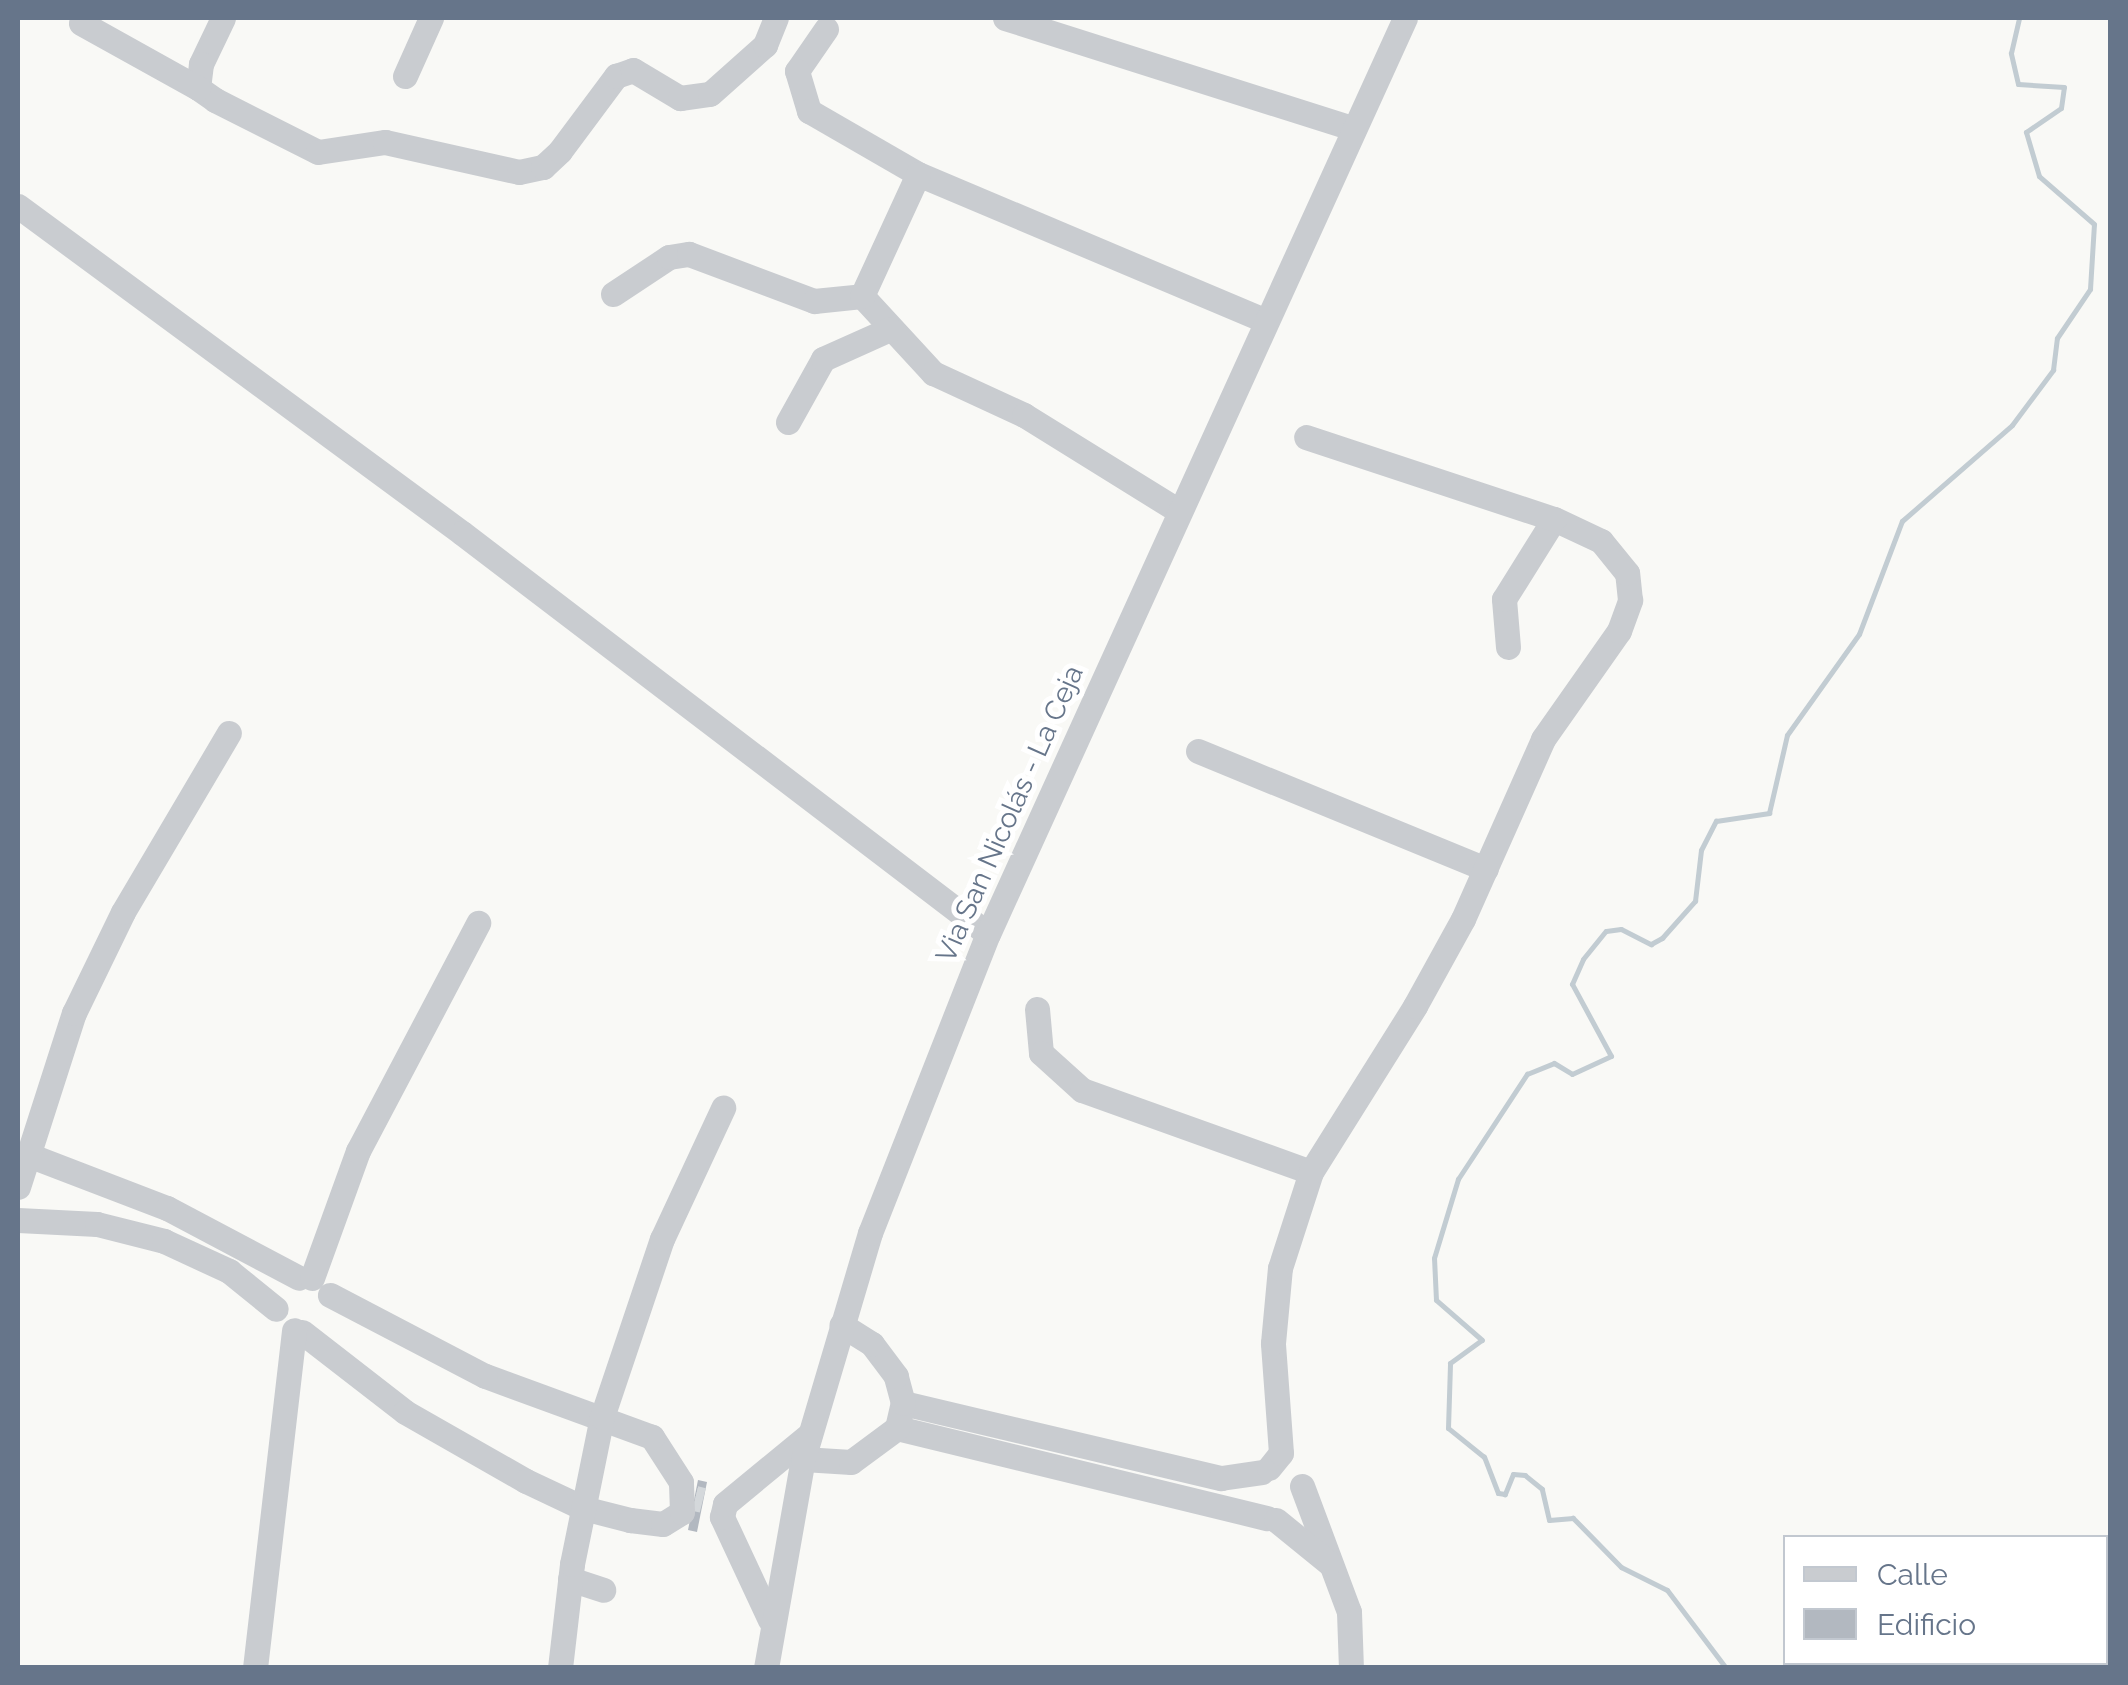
<!DOCTYPE html>
<meta charset="utf-8">
<style>
body{margin:0}
#map{position:relative;width:2128px;height:1685px;overflow:hidden;background:#f9f9f6;font-family:Raleway,sans-serif}
div>[style]{position:absolute}
[style*='--x']{left:calc(var(--x)*1px);top:calc(var(--y)*1px);width:calc(var(--w)*1px);rotate:calc(var(--a)*1deg)}
.stream>*{height:5px;margin:-2.5px;padding:0 2.5px;transform-origin:2.5px;border-radius:2.5px;background:#c2ccd2}
.building>*{inset:0;background:#b2b8c0}
.minor-tunnel>*{height:25px;margin-top:-12.5px;transform-origin:0;background:repeating-linear-gradient(90deg,#d4d8db 0 25px,transparent 0 37px)}
.minor>*{height:25px;margin:-12.5px;padding:0 12.5px;transform-origin:12.5px;border-radius:12.5px;background:#c9ccd0}
span{translate:-50% -50%;white-space:nowrap;text-align:center;line-height:1.15;-webkit-text-stroke:10px #fff;paint-order:stroke}
.street-label{font-size:28px;color:#66758a}
.frame{position:absolute;inset:0;border:20px solid #66758a;pointer-events:none}
.legend{position:absolute;left:1783px;top:1535px;width:325px;height:130px;box-sizing:border-box;background:#fff;border:2px solid #c2c8d0;margin:0;padding:12px 18px;list-style:none;font-size:30px;color:#66758a}
.legend li{display:flex;align-items:center;gap:20px;height:50px}
.legend b{width:50px;border:2px solid #c2c8d0}
</style>
<div id="map">
<div class="stream">
<div style="--x:1726;--y:1668;--w:98;--a:-127.1"></div>
<div style="--x:1667;--y:1590;--w:51;--a:-153.4"></div>
<div style="--x:1621;--y:1567;--w:69;--a:-134.4"></div>
<div style="--x:1573;--y:1518;--w:24;--a:175"></div>
<div style="--x:1549;--y:1520;--w:32;--a:-103"></div>
<div style="--x:1542;--y:1489;--w:22;--a:-141"></div>
<div style="--x:1525;--y:1475;--w:12;--a:-175"></div>
<div style="--x:1513;--y:1474;--w:22;--a:112"></div>
<div style="--x:1505;--y:1494;--w:7;--a:-172"></div>
<div style="--x:1498;--y:1493;--w:39;--a:-111"></div>
<div style="--x:1484;--y:1457;--w:46;--a:-141.1"></div>
<div style="--x:1448;--y:1428;--w:65;--a:-88.2"></div>
<div style="--x:1450;--y:1363;--w:39;--a:-36"></div>
<div style="--x:1482;--y:1340;--w:61;--a:-139"></div>
<div style="--x:1436;--y:1300;--w:42;--a:-92.7"></div>
<div style="--x:1434;--y:1258;--w:83;--a:-73.1"></div>
<div style="--x:1458;--y:1179;--w:126;--a:-56.7"></div>
<div style="--x:1527;--y:1074;--w:29;--a:-22"></div>
<div style="--x:1554;--y:1063;--w:21;--a:31"></div>
<div style="--x:1572;--y:1074;--w:43;--a:-24.8"></div>
<div style="--x:1611;--y:1056;--w:82;--a:-118.4"></div>
<div style="--x:1572;--y:984;--w:27;--a:-66"></div>
<div style="--x:1583;--y:959;--w:36;--a:-51"></div>
<div style="--x:1606;--y:931;--w:15;--a:-8"></div>
<div style="--x:1621;--y:929;--w:34;--a:27"></div>
<div style="--x:1651;--y:944;--w:13;--a:-29"></div>
<div style="--x:1662;--y:938;--w:50;--a:-48.3"></div>
<div style="--x:1695;--y:901;--w:51;--a:-83.3"></div>
<div style="--x:1701;--y:850;--w:33;--a:-63"></div>
<div style="--x:1716;--y:821;--w:54;--a:-8.6"></div>
<div style="--x:1769;--y:813;--w:80;--a:-77"></div>
<div style="--x:1787;--y:735;--w:124;--a:-54.5"></div>
<div style="--x:1859;--y:634;--w:121;--a:-69.2"></div>
<div style="--x:1902;--y:521;--w:146;--a:-41.1"></div>
<div style="--x:2012;--y:425;--w:69;--a:-53.3"></div>
<div style="--x:2053;--y:370;--w:32;--a:-83"></div>
<div style="--x:2057;--y:338;--w:59;--a:-56"></div>
<div style="--x:2090;--y:289;--w:65;--a:-86.5"></div>
<div style="--x:2094;--y:224;--w:73;--a:-138.9"></div>
<div style="--x:2039;--y:176;--w:46;--a:-106.5"></div>
<div style="--x:2026;--y:132;--w:42;--a:-34.4"></div>
<div style="--x:2061;--y:108;--w:21;--a:-82"></div>
<div style="--x:2064;--y:87;--w:46;--a:-176.3"></div>
<div style="--x:2018;--y:84;--w:32;--a:-103"></div>
<div style="--x:2011;--y:53;--w:36;--a:-77"></div>
</div>
<div class="building">
<div style="clip-path:polygon(698px 1480px,707px 1482px,697px 1532px,688px 1530px)"></div>
</div>
<div class="minor-tunnel">
<div style="--x:695;--y:1498;--w:8;--a:14"></div>
</div>
<div class="minor">
<div style="--x:223;--y:18;--w:51;--a:115.6"></div>
<div style="--x:201;--y:64;--w:24;--a:97"></div>
<div style="--x:198;--y:88;--w:21;--a:35"></div>
<div style="--x:215;--y:100;--w:115;--a:26.8"></div>
<div style="--x:318;--y:152;--w:68;--a:-8.5"></div>
<div style="--x:385;--y:142;--w:137;--a:12.6"></div>
<div style="--x:519;--y:172;--w:25;--a:-12"></div>
<div style="--x:543;--y:167;--w:23;--a:-43"></div>
<div style="--x:560;--y:151;--w:94;--a:-53.3"></div>
<div style="--x:616;--y:76;--w:18;--a:-19"></div>
<div style="--x:633;--y:70;--w:55;--a:30.8"></div>
<div style="--x:680;--y:98;--w:30;--a:-8"></div>
<div style="--x:710;--y:94;--w:74;--a:-41.7"></div>
<div style="--x:765;--y:45;--w:29;--a:-68"></div>
<div style="--x:1005;--y:18;--w:366;--a:17.6"></div>
<div style="--x:81;--y:23;--w:134;--a:29.1"></div>
<div style="--x:826;--y:29;--w:51;--a:124.6"></div>
<div style="--x:797;--y:71;--w:42;--a:73.3"></div>
<div style="--x:809;--y:111;--w:126;--a:30"></div>
<div style="--x:918;--y:174;--w:378;--a:22.9"></div>
<div style="--x:405;--y:76;--w:64;--a:-65.9"></div>
<div style="--x:18;--y:206;--w:551;--a:36.37"></div>
<div style="--x:462;--y:533;--w:661;--a:37.32"></div>
<div style="--x:613;--y:294;--w:67;--a:-33.5"></div>
<div style="--x:669;--y:257;--w:20;--a:-9"></div>
<div style="--x:689;--y:254;--w:134;--a:20.6"></div>
<div style="--x:814;--y:301;--w:48;--a:-5.9"></div>
<div style="--x:862;--y:296;--w:105;--a:47.3"></div>
<div style="--x:933;--y:373;--w:100;--a:24.8"></div>
<div style="--x:1024;--y:415;--w:182;--a:31.8"></div>
<div style="--x:862;--y:296;--w:134;--a:-65.3"></div>
<div style="--x:788;--y:422;--w:72;--a:-60.9"></div>
<div style="--x:823;--y:359;--w:73;--a:-24.1"></div>
<div style="--x:1508;--y:647;--w:48;--a:-94.8"></div>
<div style="--x:1504;--y:599;--w:94;--a:-58"></div>
<div style="--x:1198;--y:751;--w:311;--a:22.3"></div>
<div style="--x:1037;--y:1009;--w:44;--a:84.8"></div>
<div style="--x:1041;--y:1053;--w:55;--a:42.1"></div>
<div style="--x:1082;--y:1090;--w:243;--a:19.7"></div>
<div style="--x:26;--y:1154;--w:151;--a:21"></div>
<div style="--x:167;--y:1208;--w:149;--a:27.9"></div>
<div style="--x:18;--y:1187;--w:183;--a:-72.2"></div>
<div style="--x:74;--y:1013;--w:112;--a:-64.1"></div>
<div style="--x:123;--y:912;--w:208;--a:-59.4"></div>
<div style="--x:18;--y:1220;--w:79;--a:2.9"></div>
<div style="--x:97;--y:1224;--w:69;--a:14.2"></div>
<div style="--x:164;--y:1241;--w:72;--a:24.8"></div>
<div style="--x:229;--y:1271;--w:60;--a:39"></div>
<div style="--x:312;--y:1278;--w:135;--a:-70.1"></div>
<div style="--x:358;--y:1151;--w:258;--a:-62.2"></div>
<div style="--x:302;--y:1332;--w:130;--a:37.8"></div>
<div style="--x:405;--y:1412;--w:139;--a:29.7"></div>
<div style="--x:526;--y:1481;--w:63;--a:25.3"></div>
<div style="--x:583;--y:1508;--w:49;--a:14.3"></div>
<div style="--x:630;--y:1520;--w:33;--a:7"></div>
<div style="--x:663;--y:1524;--w:22;--a:-32"></div>
<div style="--x:682;--y:1512;--w:30;--a:-92"></div>
<div style="--x:681;--y:1482;--w:54;--a:-122.8"></div>
<div style="--x:652;--y:1437;--w:178;--a:-159.9"></div>
<div style="--x:485;--y:1376;--w:175;--a:-152.4"></div>
<div style="--x:903;--y:1403;--w:327;--a:13.3"></div>
<div style="--x:1221;--y:1478;--w:41;--a:-8.3"></div>
<div style="--x:897;--y:1428;--w:381;--a:13.7"></div>
<div style="--x:803;--y:1459;--w:48;--a:3.6"></div>
<div style="--x:851;--y:1462;--w:57;--a:-36.5"></div>
<div style="--x:897;--y:1428;--w:26;--a:-77"></div>
<div style="--x:903;--y:1403;--w:28;--a:-105"></div>
<div style="--x:896;--y:1376;--w:40;--a:-127"></div>
<div style="--x:872;--y:1344;--w:36;--a:-148"></div>
<div style="--x:1269;--y:1468;--w:19;--a:-51"></div>
<div style="--x:1281;--y:1453;--w:110;--a:-94.2"></div>
<div style="--x:1273;--y:1343;--w:75;--a:-84.7"></div>
<div style="--x:1280;--y:1268;--w:101;--a:-72.1"></div>
<div style="--x:1311;--y:1172;--w:196;--a:-57.9"></div>
<div style="--x:1415;--y:1006;--w:99;--a:-61.1"></div>
<div style="--x:1463;--y:919;--w:197;--a:-66"></div>
<div style="--x:1543;--y:739;--w:132;--a:-54.9"></div>
<div style="--x:1619;--y:631;--w:33;--a:-70"></div>
<div style="--x:1630;--y:600;--w:27;--a:-96"></div>
<div style="--x:1627;--y:573;--w:41;--a:-129.1"></div>
<div style="--x:1601;--y:541;--w:52;--a:-154.9"></div>
<div style="--x:1554;--y:519;--w:261;--a:-161.7"></div>
<div style="--x:1302;--y:1486;--w:134;--a:69.5"></div>
<div style="--x:1349;--y:1612;--w:56;--a:88"></div>
<div style="--x:1276;--y:1520;--w:68;--a:39.1"></div>
<div style="--x:570;--y:1579;--w:35;--a:18"></div>
<div style="--x:770;--y:1620;--w:114;--a:-115"></div>
<div style="--x:722;--y:1517;--w:13;--a:-77"></div>
<div style="--x:725;--y:1504;--w:110;--a:-39.5"></div>
<div style="--x:255;--y:1668;--w:340;--a:-83.4"></div>
<div style="--x:560;--y:1668;--w:105;--a:-83.4"></div>
<div style="--x:572;--y:1564;--w:150;--a:-78.5"></div>
<div style="--x:602;--y:1417;--w:188;--a:-71.4"></div>
<div style="--x:662;--y:1239;--w:145;--a:-65"></div>
<div style="--x:766;--y:1668;--w:212;--a:-80"></div>
<div style="--x:803;--y:1459;--w:236;--a:-73.5"></div>
<div style="--x:870;--y:1233;--w:321;--a:-68.5"></div>
<div style="--x:988;--y:934;--w:1006;--a:-65.52"></div>
</div>
<div class="street-label">
<span style="left:1010px;top:814px;rotate:-66deg">Via San Nicolás - La Ceja</span>
</div>
<div class="frame"></div>
<ul class="legend">
<li><b style="height:12px;background:#c9ccd0"></b>Calle</li>
<li><b style="height:28px;background:#b2b8c0"></b>Edificio</li>
</ul>
</div>
